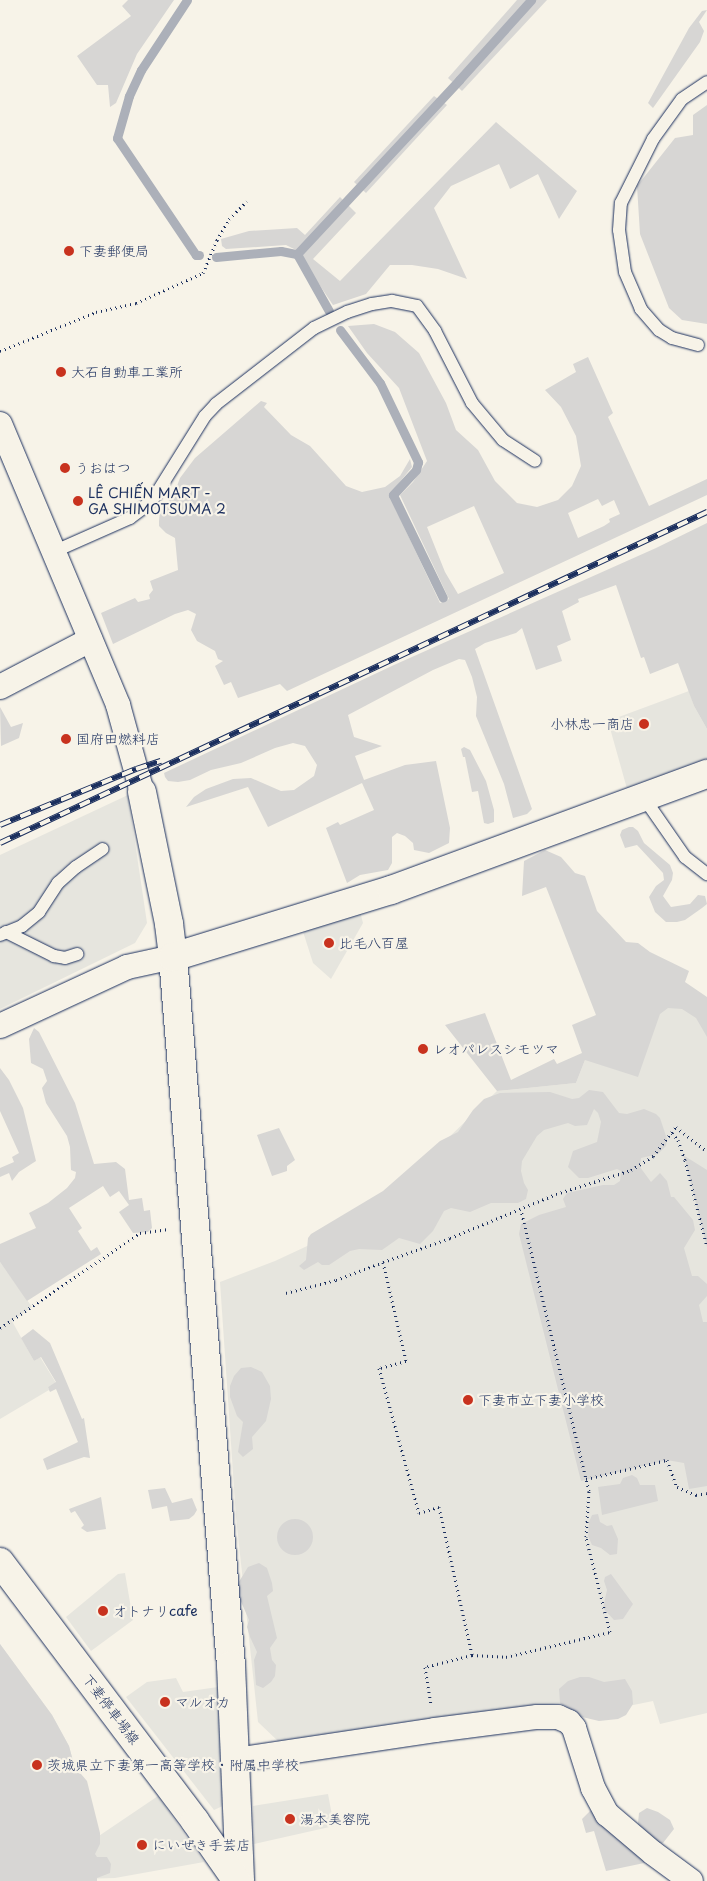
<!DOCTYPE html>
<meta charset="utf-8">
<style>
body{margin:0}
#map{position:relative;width:707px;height:1881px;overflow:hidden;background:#f7f3e8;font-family:"Playpen Sans","Klee One",sans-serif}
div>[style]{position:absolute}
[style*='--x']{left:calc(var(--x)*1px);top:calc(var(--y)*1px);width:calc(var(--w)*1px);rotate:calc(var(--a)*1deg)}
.built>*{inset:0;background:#e6e5de}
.green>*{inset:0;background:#d7d6d4}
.round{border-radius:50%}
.stream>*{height:9px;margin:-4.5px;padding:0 4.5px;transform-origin:4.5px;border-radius:4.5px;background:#acb0b9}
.path>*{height:3px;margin-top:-1.5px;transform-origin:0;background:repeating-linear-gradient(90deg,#1b2f5e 0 1px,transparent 0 5px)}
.roads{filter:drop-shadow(0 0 1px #1b2f5e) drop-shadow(0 0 1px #1b2f5e)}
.service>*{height:12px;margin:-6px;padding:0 6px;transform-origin:6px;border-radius:6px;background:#f7f3e8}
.minor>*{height:24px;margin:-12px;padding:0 12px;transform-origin:12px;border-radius:12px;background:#f7f3e8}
.tertiary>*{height:28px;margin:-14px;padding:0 14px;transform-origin:14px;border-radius:14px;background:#f7f3e8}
.secondary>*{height:28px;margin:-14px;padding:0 14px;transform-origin:14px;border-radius:14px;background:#f7f3e8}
.rail>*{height:5.5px;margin-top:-2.75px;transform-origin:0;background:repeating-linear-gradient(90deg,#f7f3e8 0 11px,#1b2f5e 0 22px);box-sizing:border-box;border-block:1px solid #1b2f5e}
.dots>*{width:14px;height:14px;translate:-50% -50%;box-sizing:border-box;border:2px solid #f7f3e8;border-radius:50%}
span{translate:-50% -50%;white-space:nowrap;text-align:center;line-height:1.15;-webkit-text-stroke:4.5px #f7f3e8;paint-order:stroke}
.poi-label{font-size:14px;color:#1b2f5e}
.left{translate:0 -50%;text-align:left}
.right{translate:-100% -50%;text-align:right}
.street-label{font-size:14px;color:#1b2f5e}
</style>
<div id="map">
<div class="built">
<div style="clip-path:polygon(689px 691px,694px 706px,707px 729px,707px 774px,631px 803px,608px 721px)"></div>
<div style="clip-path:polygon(128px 795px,147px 923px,135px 943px,0 1009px,0 855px)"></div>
<div style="clip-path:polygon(357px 900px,363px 923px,331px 979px,313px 963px,299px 919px)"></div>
<div style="clip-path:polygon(669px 986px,707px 1009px,707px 1713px,660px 1724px,653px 1701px,584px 1715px,560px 1703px,279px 1742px,258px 1722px,236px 1517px,220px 1282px,275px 1261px,363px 1220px,497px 1091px,576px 1083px,585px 1060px)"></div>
<div style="clip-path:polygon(0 1262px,32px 1307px,12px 1321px,34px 1361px,40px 1357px,56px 1383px,48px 1387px,49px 1390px,0 1419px)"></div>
<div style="clip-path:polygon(125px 1573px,133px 1620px,91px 1651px,66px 1617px,118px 1574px)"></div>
<div style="clip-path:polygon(0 1644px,52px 1715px,69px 1746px,76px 1773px,84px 1846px,158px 1796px,204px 1862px,115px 1878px,0 1881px)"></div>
<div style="clip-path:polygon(176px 1678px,183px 1692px,218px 1687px,227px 1804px,214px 1810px,126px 1697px,147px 1682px)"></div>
<div style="clip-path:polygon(328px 1794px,334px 1826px,254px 1844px,253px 1806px)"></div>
</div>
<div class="green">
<div style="clip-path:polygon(128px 0,174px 0,137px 54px,116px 103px,110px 107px,108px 85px,97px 85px,77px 56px,131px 16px,122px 6px)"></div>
<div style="clip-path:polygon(517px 0,547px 0,462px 91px,448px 78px)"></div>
<div style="clip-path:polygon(707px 10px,699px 22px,704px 31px,700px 42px,653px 108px,648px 103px,689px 28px,702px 11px)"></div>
<div style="clip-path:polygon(434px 96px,447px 105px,366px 193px,354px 182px)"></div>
<div style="clip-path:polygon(707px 105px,707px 324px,682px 320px,669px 308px,640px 234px,637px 186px,675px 138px,693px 135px,693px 115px)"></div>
<div style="clip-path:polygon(496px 122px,577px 191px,559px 219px,538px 174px,510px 189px,499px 164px,451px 186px,434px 208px,467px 279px,438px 269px,412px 265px,390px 265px,366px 294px,333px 305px,296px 250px,286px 245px,226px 249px,222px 246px,221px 239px,249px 231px,297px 228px,305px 235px,340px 197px,356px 213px,313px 259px,340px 281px)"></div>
<div style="clip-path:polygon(evenodd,374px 324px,395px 332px,419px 353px,446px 403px,456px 430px,478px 450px,495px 481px,517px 503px,537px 507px,558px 500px,572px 486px,581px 466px,576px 436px,561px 407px,545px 390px,576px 372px,573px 364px,588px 357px,613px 413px,608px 417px,649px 506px,707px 479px,707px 495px,287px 691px,280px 684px,238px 698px,231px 682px,224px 685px,215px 666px,223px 661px,218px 659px,215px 651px,197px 641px,191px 630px,196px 614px,188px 610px,175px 614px,113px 644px,101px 613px,135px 598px,138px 602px,150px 599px,149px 595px,153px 590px,150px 581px,178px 570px,175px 538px,166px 533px,159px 526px,159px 521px,160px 511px,174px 494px,180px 478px,195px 458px,261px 401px,267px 403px,264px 407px,291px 435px,310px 446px,346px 486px,362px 492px,385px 487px,400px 476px,410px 459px,412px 467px,389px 495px,440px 603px,449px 599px,400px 495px,413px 482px,427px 461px,399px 388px,367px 353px,348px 326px,374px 324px,598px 499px,602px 506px,614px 500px,620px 514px,609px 519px,610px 522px,604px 526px,578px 538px,568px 513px,598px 499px,374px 324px,474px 506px,504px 573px,458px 594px,445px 572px,427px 527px,474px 506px)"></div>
<div style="clip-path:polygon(707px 523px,707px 729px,694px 706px,678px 663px,650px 674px,644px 657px,641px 658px,640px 655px,616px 585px,578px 599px,579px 602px,562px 611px,571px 640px,557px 646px,562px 661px,536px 670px,522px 628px,516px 633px,485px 643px,475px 649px,532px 809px,527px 814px,513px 818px,504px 784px,476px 716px,477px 697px,472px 677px,465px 660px,459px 659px,433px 670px,348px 715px,354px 737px,382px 746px,355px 756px,364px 780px,405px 765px,436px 761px,450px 828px,449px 843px,429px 853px,414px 850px,413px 843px,405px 836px,397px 833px,392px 837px,392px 863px,388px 870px,360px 875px,347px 883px,326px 828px,338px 822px,340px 825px,374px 810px,362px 783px,268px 827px,248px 787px,186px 807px,194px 797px,206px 789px,233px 779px,251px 778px,281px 791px,294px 790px,314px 776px,317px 765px,305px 746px,293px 743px,275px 748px,241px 763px,211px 770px,190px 780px,178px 782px,168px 781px,165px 777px,164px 773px,394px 665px,656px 548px)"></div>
<div style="clip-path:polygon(0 707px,11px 727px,23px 723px,19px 738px,1px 746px)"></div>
<div style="clip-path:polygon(464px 747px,470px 750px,486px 781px,494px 810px,494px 822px,488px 824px,484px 823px,478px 791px,472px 792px,465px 757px,463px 757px,461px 749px)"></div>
<div style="clip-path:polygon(629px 827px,633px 827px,638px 831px,644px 843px,670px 865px,673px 873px,672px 880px,663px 896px,671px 907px,690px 904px,698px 895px,705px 896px,707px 904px,702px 908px,685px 920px,677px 922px,666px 922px,655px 912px,649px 897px,656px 886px,664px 880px,663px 873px,637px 845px,625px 848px,620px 835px,622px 830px)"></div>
<div style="clip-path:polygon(545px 850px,561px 857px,575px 873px,585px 876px,597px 911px,626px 942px,638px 943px,650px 952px,689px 971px,685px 982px,707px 997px,707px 1037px,696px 1018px,682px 1009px,668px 1008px,660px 1014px,638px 1077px,585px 1060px,576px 1083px,497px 1091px,445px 1025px,485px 1013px,511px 1080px,554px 1059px,557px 1064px,582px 1053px,572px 1025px,596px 1015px,546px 887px,522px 896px,524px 861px)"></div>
<div style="clip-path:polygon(34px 1028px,39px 1032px,75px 1103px,94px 1164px,116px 1162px,125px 1169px,129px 1200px,142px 1198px,144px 1211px,150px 1210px,152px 1228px,148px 1232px,133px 1233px,119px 1212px,129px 1205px,119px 1191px,110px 1197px,103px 1186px,69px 1208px,82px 1228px,78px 1231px,91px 1251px,97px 1247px,101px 1254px,27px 1301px,0 1262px,0 1244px,36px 1228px,29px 1213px,48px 1203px,67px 1188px,75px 1178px,76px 1172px,71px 1170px,70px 1147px,67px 1136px,46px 1103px,42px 1088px,47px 1081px,43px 1069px,31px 1063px,29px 1039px)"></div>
<div style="clip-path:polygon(0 1068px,9px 1080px,23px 1108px,36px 1161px,19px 1172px,12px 1181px,9px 1173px,0 1177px,0 1168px,14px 1162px,12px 1157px,19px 1153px,0 1111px)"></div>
<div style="clip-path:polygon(589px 1090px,603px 1092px,619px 1113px,627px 1114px,644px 1109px,656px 1114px,660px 1118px,667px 1139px,666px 1146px,658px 1154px,641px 1158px,640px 1167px,651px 1182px,660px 1173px,667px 1181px,671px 1197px,674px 1197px,693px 1220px,695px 1230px,684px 1248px,692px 1276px,698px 1276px,707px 1284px,707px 1296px,699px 1305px,703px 1322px,707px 1322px,707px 1486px,689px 1489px,684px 1463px,667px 1460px,581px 1481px,519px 1234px,521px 1224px,539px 1215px,566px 1207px,563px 1199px,567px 1193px,603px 1185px,614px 1185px,620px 1181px,621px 1171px,617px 1169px,588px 1178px,579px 1178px,568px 1167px,573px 1151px,597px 1142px,601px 1122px,598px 1113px,594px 1109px,587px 1125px,575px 1126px,568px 1123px,544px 1130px,537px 1136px,522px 1161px,521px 1171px,524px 1183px,528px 1190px,526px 1199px,518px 1203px,491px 1203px,470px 1212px,451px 1208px,444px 1211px,433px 1231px,420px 1244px,399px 1238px,382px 1250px,359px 1249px,350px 1251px,329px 1265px,322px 1265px,318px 1262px,304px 1270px,299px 1266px,306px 1260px,308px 1238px,311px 1234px,383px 1191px,440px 1141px,458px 1132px,473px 1110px,484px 1099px,500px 1093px,550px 1092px,572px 1099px,579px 1098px)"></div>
<div style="clip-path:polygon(279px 1128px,295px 1160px,287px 1166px,287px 1171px,272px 1176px,257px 1135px)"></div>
<div style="clip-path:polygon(683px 1155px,707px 1170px,707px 1247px,685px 1160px)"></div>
<div style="clip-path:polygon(33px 1329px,50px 1343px,82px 1419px,84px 1418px,90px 1458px,84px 1457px,47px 1470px,43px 1459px,78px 1442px,56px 1389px,50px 1392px,49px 1390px,48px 1387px,56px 1382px,41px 1357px,34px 1361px,21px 1338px)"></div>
<div style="clip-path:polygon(251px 1367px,262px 1372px,270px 1386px,271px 1399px,266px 1421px,252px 1437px,253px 1449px,243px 1457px,238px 1452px,243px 1422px,237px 1416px,230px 1397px,230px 1386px,234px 1376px,241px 1368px)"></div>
<div style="clip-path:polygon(632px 1475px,637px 1478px,640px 1485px,655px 1485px,658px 1501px,602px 1515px,598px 1487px,620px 1484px,623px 1478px)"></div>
<div style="clip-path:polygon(165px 1488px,172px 1503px,192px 1498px,197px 1510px,194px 1515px,189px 1519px,170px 1521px,167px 1506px,152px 1509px,148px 1490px)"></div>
<div style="clip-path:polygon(101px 1497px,106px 1529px,87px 1532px,81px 1528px,84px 1525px,75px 1511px,71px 1513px,69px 1509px)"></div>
<div style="clip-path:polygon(598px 1514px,600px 1522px,607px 1526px,612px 1525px,618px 1539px,617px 1554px,610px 1555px,601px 1548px,592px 1545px,588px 1536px,589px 1522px,592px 1515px)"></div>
<div class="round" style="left:277px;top:1519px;width:36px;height:36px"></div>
<div style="clip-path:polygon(259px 1563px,267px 1568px,272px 1583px,273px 1591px,267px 1596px,277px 1638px,270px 1648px,272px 1660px,276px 1665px,275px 1676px,271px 1682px,263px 1688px,256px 1685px,254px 1660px,257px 1652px,250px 1637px,247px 1627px,249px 1620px,239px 1597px,237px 1585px,248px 1567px)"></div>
<div style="clip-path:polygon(611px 1574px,633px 1604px,623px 1619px,614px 1620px,603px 1608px,607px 1590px,604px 1581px,605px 1577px)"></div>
<div style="clip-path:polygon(0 1644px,52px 1715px,69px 1746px,76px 1772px,81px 1774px,87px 1781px,100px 1833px,100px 1844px,95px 1854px,97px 1857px,107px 1857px,111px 1864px,110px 1873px,97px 1878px,97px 1881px,0 1881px)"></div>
<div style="clip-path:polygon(580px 1677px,589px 1677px,604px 1682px,625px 1679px,632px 1691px,633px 1704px,626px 1715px,618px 1719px,599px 1721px,578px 1716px,573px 1710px,560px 1703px,559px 1689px,568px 1681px)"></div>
<div style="clip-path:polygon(594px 1807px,649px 1862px,606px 1871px,594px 1831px,586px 1833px,582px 1819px)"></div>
<div style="clip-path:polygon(647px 1808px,658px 1812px,670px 1820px,674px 1829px,663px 1843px,654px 1844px,641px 1835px,638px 1823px,639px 1813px)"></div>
</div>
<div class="stream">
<div style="--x:187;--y:0;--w:84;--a:123.3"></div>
<div style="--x:141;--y:70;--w:29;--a:115"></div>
<div style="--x:129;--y:96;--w:44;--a:105.9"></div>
<div style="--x:117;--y:138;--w:141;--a:56"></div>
<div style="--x:196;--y:255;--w:3;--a:0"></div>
<div style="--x:297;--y:254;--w:238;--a:-47"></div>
<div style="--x:459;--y:80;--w:108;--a:-48"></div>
<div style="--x:216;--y:257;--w:65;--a:-5.3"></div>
<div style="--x:281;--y:251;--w:16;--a:11"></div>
<div style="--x:297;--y:254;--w:65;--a:60.7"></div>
<div style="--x:340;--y:330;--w:66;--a:53"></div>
<div style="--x:380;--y:383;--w:88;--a:64.3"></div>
<div style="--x:418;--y:462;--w:8;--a:104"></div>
<div style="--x:416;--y:470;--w:34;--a:133"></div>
<div style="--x:393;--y:495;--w:114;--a:64.1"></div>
</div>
<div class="path">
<div style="--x:0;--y:351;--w:104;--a:-22.1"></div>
<div style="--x:96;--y:312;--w:41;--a:-12.7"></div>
<div style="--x:136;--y:303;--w:73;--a:-24.1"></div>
<div style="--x:203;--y:273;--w:36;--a:-67"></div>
<div style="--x:217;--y:240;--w:24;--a:-60"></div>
<div style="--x:229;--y:219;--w:25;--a:-45"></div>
<div style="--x:672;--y:1133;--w:9;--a:49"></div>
<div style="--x:678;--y:1140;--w:21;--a:71"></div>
<div style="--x:685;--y:1160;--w:90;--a:75.8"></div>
<div style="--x:383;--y:1262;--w:71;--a:-19.7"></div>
<div style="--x:450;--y:1238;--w:115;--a:-22.5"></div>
<div style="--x:556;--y:1194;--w:79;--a:-17.7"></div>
<div style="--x:631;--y:1170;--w:26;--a:-32"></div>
<div style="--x:653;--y:1156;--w:37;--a:-52"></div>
<div style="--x:676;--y:1127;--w:39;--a:38"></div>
<div style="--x:286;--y:1293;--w:52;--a:-14.6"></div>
<div style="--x:336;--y:1280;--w:50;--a:-21"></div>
<div style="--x:383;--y:1262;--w:102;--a:76.9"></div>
<div style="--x:406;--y:1361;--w:28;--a:165"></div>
<div style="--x:379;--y:1368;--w:150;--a:74.6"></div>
<div style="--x:419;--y:1513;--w:21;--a:-17"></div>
<div style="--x:439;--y:1507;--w:152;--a:77.4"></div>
<div style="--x:472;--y:1655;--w:49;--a:165.7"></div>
<div style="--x:425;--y:1667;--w:37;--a:81"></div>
<div style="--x:0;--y:1328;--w:169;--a:-34.2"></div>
<div style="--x:140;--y:1233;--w:27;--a:-8"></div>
<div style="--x:586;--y:1479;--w:83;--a:-13.2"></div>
<div style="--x:667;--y:1460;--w:29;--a:70"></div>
<div style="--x:677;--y:1487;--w:21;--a:23"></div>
<div style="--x:696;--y:1495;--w:11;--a:-10"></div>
<div style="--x:472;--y:1655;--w:34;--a:3"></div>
<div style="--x:506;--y:1657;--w:107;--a:-13.5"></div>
<div style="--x:610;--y:1632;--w:98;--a:-104.2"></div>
<div style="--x:586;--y:1537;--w:46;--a:-86.3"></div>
<div style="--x:589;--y:1491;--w:290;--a:-103.6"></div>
</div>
<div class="roads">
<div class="service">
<div style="--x:698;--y:345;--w:27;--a:-165"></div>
<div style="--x:672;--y:338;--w:15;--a:-148"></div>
<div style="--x:659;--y:330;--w:28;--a:-131"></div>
<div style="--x:641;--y:309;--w:40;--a:-113.4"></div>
<div style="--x:625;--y:272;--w:42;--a:-98.1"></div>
<div style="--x:619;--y:230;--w:27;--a:-86"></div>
<div style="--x:621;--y:203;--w:72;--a:-63.4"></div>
<div style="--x:653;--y:139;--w:49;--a:-54.1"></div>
<div style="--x:682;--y:99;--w:30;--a:-34"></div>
<div style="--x:53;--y:552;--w:84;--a:-23.8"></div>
<div style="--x:130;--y:518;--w:15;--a:-37"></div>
<div style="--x:142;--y:509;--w:18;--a:-45"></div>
<div style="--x:155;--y:496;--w:94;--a:-58"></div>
<div style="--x:205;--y:416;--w:16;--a:-47"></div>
<div style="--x:216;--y:404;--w:124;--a:-37.8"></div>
<div style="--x:314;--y:328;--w:37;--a:-26"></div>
<div style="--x:347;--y:312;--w:26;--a:-18"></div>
<div style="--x:372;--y:304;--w:20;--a:-9"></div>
<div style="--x:392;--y:301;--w:25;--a:11"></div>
<div style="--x:417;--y:306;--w:31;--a:54"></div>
<div style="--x:435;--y:331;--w:81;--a:62.8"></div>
<div style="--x:472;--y:403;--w:48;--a:50"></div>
<div style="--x:503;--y:440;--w:38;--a:33"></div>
<div style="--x:644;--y:798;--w:72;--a:55.2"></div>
<div style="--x:685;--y:857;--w:28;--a:38"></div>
<div style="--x:6;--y:932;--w:54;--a:26.6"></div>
<div style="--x:54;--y:956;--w:11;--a:10"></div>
<div style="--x:65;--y:958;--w:13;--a:-18"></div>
<div style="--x:0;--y:935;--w:24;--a:-22"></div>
<div style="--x:22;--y:926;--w:22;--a:-39"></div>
<div style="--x:39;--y:912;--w:35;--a:-57"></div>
<div style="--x:58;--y:883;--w:24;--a:-42"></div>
<div style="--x:76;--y:867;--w:32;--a:-34"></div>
</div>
<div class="minor">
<div style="--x:0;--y:424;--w:305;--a:67.2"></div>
<div style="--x:118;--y:705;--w:90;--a:74.6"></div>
<div style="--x:0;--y:687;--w:102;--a:-27.6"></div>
<div style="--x:0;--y:1026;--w:140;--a:-24.9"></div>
<div style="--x:127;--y:967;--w:47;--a:-12.3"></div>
<div style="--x:235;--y:1760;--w:202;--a:-8.5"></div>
<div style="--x:435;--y:1730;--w:103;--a:-7.3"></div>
<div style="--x:537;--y:1717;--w:21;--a:0"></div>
<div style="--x:558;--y:1717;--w:12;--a:24"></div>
<div style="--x:569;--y:1722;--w:8;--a:50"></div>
<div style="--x:574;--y:1728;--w:63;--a:72.4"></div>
<div style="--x:593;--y:1788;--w:30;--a:62"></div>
<div style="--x:607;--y:1814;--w:60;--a:40.3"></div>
<div style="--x:653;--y:1853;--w:47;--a:36.4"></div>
</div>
<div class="tertiary">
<div style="--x:142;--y:792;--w:135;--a:78.4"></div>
<div style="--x:169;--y:924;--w:33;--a:83"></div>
<div style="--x:173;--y:957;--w:710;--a:85.32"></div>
<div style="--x:231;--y:1665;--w:216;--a:87.6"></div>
<div style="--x:173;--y:957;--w:228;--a:-17.1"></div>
<div style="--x:391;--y:890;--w:337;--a:-20.2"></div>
</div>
<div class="secondary">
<div style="--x:0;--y:1562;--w:324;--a:53"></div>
<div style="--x:195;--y:1821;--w:73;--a:55"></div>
</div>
</div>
<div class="rail">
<div style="--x:0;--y:825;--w:147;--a:-22.4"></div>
<div style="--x:136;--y:769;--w:26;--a:-18"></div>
<div style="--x:0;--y:843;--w:781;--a:-25.09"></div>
</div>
<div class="dots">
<div style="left:69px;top:251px;background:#c8321e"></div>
<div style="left:61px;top:372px;background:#c8321e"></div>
<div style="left:65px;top:468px;background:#c8321e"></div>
<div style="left:78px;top:501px;background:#c8321e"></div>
<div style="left:644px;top:724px;background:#c8321e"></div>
<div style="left:66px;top:739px;background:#c8321e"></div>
<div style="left:329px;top:943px;background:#c8321e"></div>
<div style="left:423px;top:1049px;background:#c8321e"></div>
<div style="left:468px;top:1400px;background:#c8321e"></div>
<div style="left:103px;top:1611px;background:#c8321e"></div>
<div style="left:165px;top:1702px;background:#c8321e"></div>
<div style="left:37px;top:1765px;background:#c8321e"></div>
<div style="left:290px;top:1819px;background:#c8321e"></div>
<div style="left:142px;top:1845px;background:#c8321e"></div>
</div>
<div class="poi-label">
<span class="left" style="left:79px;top:251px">下妻郵便局</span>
<span class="left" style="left:71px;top:372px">大石自動車工業所</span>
<span class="left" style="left:75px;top:468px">うおはつ</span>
<span class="left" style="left:88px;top:501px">LÊ CHIẾN MART -<br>GA SHIMOTSUMA 2</span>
<span class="right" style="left:634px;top:724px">小林忠一商店</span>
<span class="left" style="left:76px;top:739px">国府田燃料店</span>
<span class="left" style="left:339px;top:943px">比毛八百屋</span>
<span class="left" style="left:433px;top:1049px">レオパレスシモツマ</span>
<span class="left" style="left:478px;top:1400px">下妻市立下妻小学校</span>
<span class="left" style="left:113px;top:1611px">オトナリcafe</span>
<span class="left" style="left:175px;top:1702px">マルオカ</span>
<span class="left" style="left:47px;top:1765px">茨城県立下妻第一高等学校・附属中学校</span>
<span class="left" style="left:300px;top:1819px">湯本美容院</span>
<span class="left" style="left:152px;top:1845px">にいぜき手芸店</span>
</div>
<div class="street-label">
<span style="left:111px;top:1709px;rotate:53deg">下妻停車場線</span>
</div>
</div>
